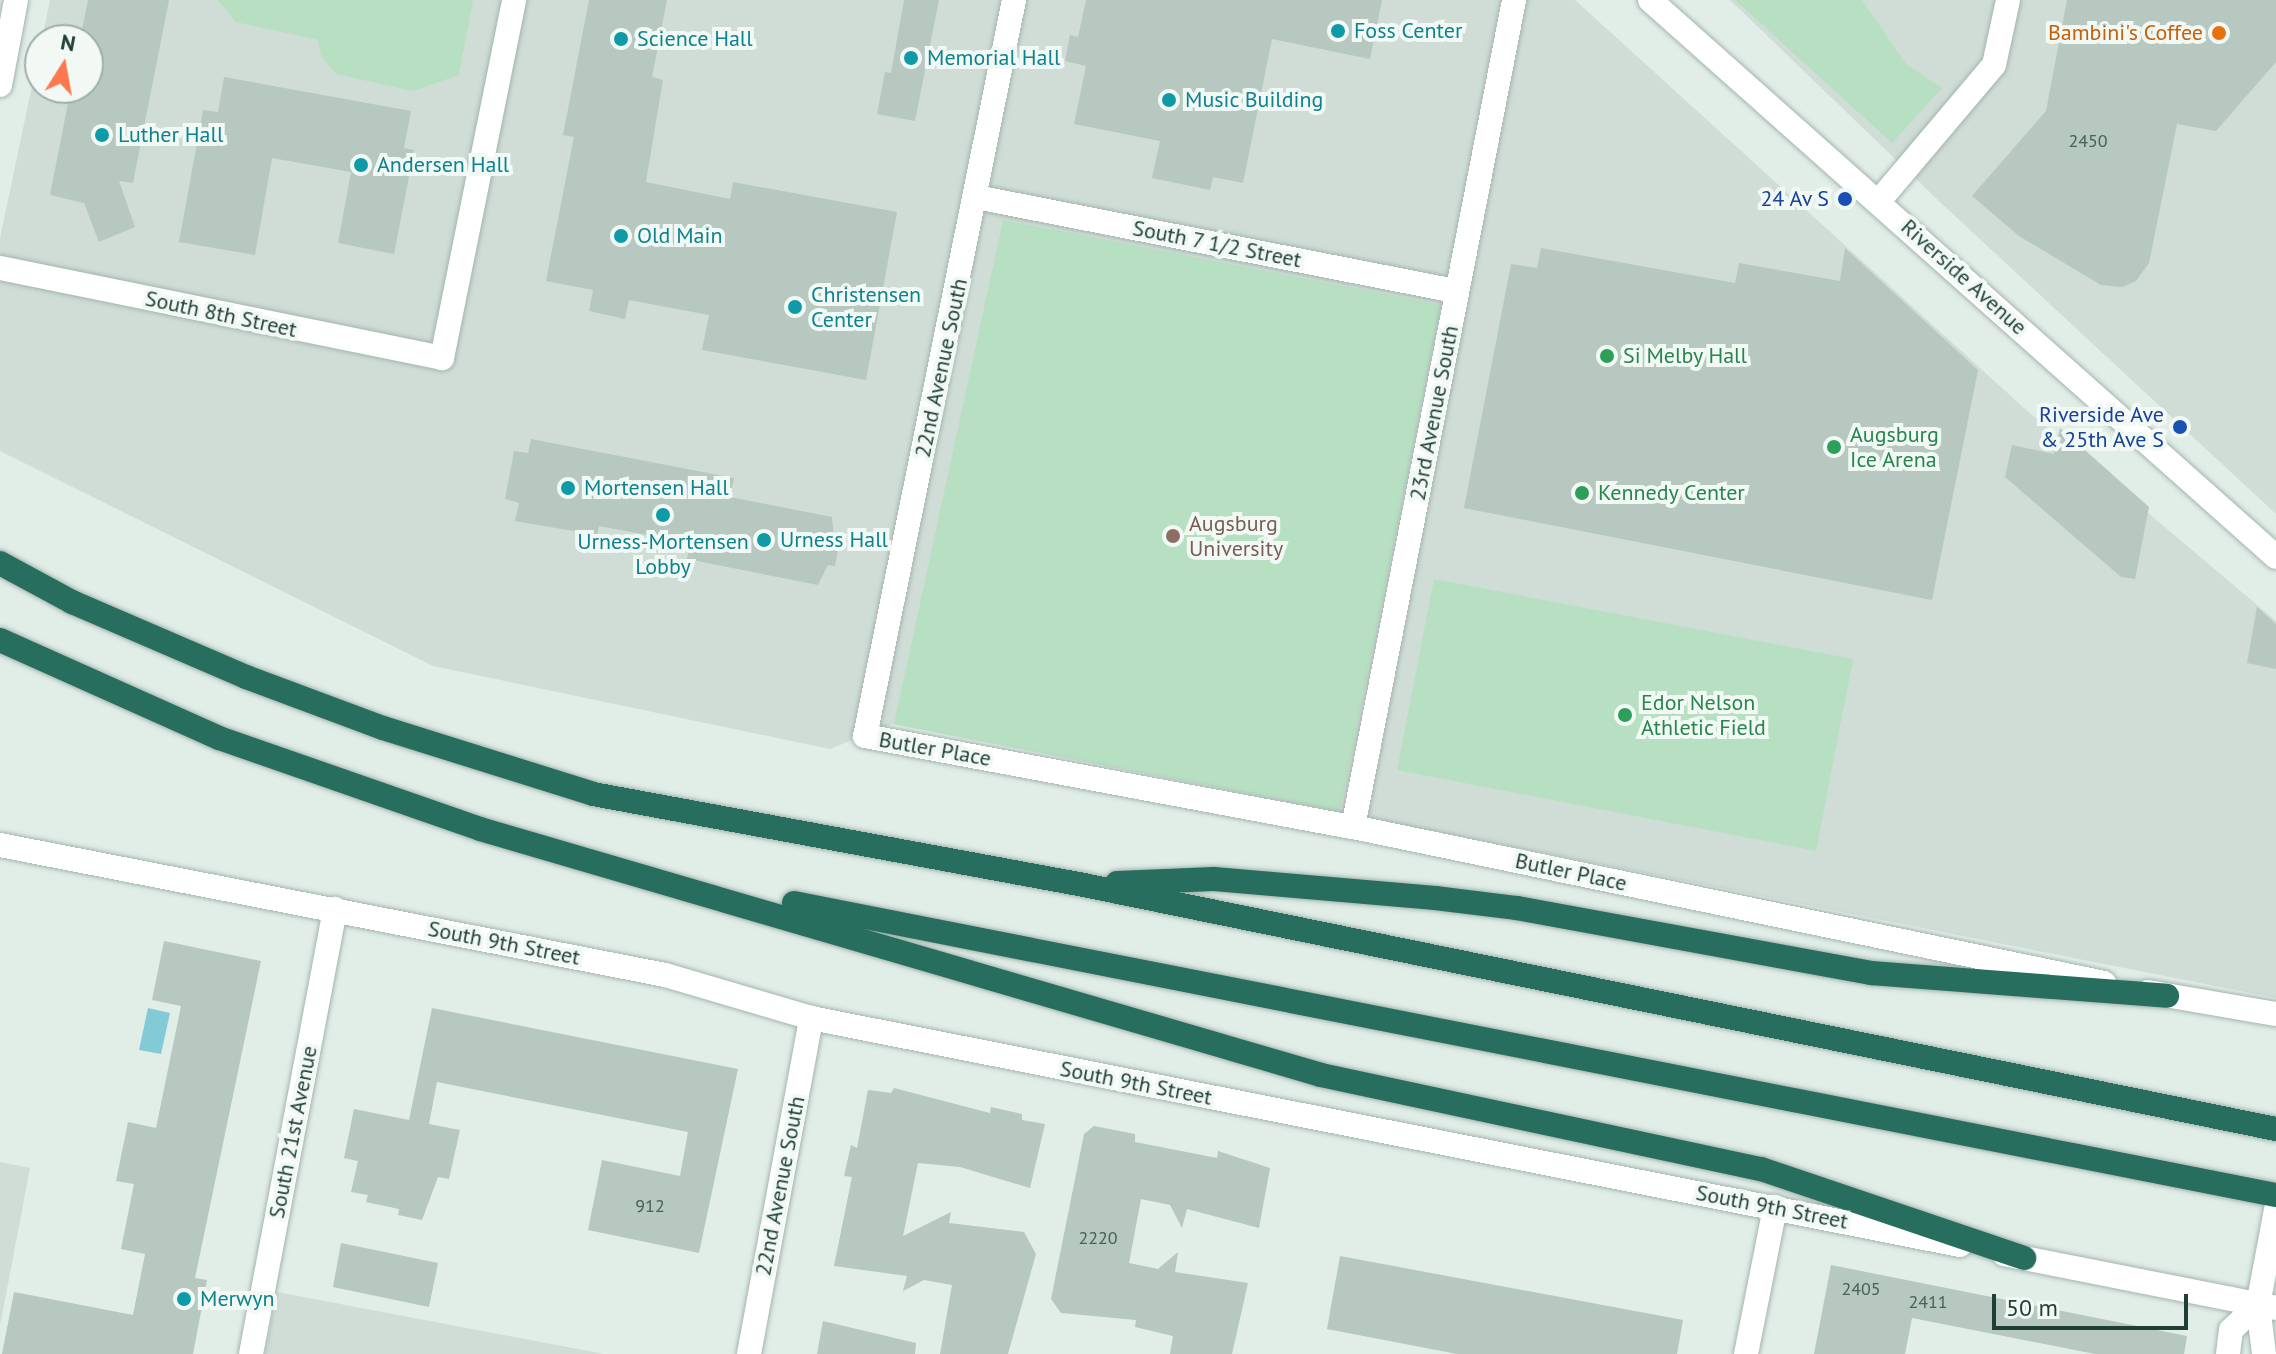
<!DOCTYPE html>
<style>
body{margin:0}
#map{position:relative;width:2276px;height:1354px;overflow:hidden;background:#e1ede7;font-family:"PT Sans",sans-serif}
div>[style]{position:absolute}
[style*='--x']{left:calc(var(--x)*1px);top:calc(var(--y)*1px);width:calc(var(--w)*1px);rotate:calc(var(--a)*1deg)}
.built>*{inset:0;background:#cfddd6}
.green>*{inset:0;background:#b7e0c2}
.water>*{inset:0;background:#83cad7}
.building>*{inset:0;background:#b6c8c0}
.roads{filter:drop-shadow(0 0 2px #a3b5ae) drop-shadow(0 0 2px #a3b5ae)}
.minor>*{height:24px;margin:-12px;padding:0 12px;transform-origin:12px;border-radius:12px;background:#fff}
.highway>*{height:24px;margin:-12px;padding:0 12px;transform-origin:12px;border-radius:12px;background:#286e5f}
.dots>*{width:22px;height:22px;translate:-50% -50%;box-sizing:border-box;border:4px solid #f2f9f5;border-radius:50%}
span{translate:-50% -50%;white-space:nowrap;text-align:center;line-height:1.15;-webkit-text-stroke:8px #f2f9f5;paint-order:stroke}
.number-label{font-size:18px;color:#456158}
.number-label span{-webkit-text-stroke-width:0}
.culture-label{font-size:22px;color:#0d838f}
.left{translate:0 -50%;text-align:left}
.food-label{font-size:22px;color:#c56008}
.right{translate:-100% -50%;text-align:right}
.transit-label{font-size:22px;color:#164399}
.street-label{font-size:22px;color:#1f3f36}
.leisure-label{font-size:22px;color:#27864d}
.education-label{font-size:22px;color:#785e54}
.north{position:absolute;left:24px;top:24px;width:80px;height:80px;box-sizing:border-box;background:#f2f9f5;border:2px solid #9eafa9;border-radius:50%;rotate:11deg;font-size:22px;font-weight:700;line-height:32px;text-align:center;color:#1f3f36}
.north::after{content:'';display:block;margin:auto;width:28px;height:36px;background:#fe784d;clip-path:polygon(50% 0,100% 100%,50% 72%,0 100%)}
.scale{position:absolute;left:1992px;top:1294px;width:196px;height:36px;box-sizing:border-box;border:4px solid #1f3f36;border-top:0;padding-left:10px;font-size:24px;line-height:28px;white-space:nowrap;color:#1f3f36;-webkit-text-stroke:6px #f2f9f5;paint-order:stroke}
</style>
<div id="map">
<div class="built">
<div style="clip-path:polygon(50px 0,1575px 0,2024px 408px,2276px 621px,2276px 998px,892px 724px,830px 749px,433px 666px,0 451px,0 238px,40px 48px,40px 88px,88px 88px,88px 40px,42px 40px)"></div>
<div style="clip-path:polygon(1730px 0,2276px 0,2276px 514px,1941px 203px)"></div>
<div style="clip-path:polygon(0 1162px,30px 1168px,0 1326px)"></div>
<div style="clip-path:polygon(277px 1292px,604px 1354px,265px 1354px)"></div>
</div>
<div class="green">
<div style="clip-path:polygon(218px 0,473px 0,459px 75px,413px 91px,336px 74px,321px 56px,318px 40px,236px 22px)"></div>
<div style="clip-path:polygon(1735px 0,1862px 0,1906px 64px,1942px 88px,1892px 143px)"></div>
<div style="clip-path:polygon(1003px 220px,1441px 305px,1340px 811px,894px 724px)"></div>
<div style="clip-path:polygon(1434px 579px,1853px 659px,1816px 851px,1397px 770px)"></div>
</div>
<div class="water">
<div style="clip-path:polygon(148px 1008px,170px 1013px,161px 1054px,139px 1050px)"></div>
</div>
<div class="building">
<div style="clip-path:polygon(88px 0,169px 0,133px 183px,119px 181px,135px 227px,99px 242px,84px 203px,50px 195px,71px 88px,88px 88px,88px 40px,80px 40px)"></div>
<div style="clip-path:polygon(589px 0,667px 0,652px 77px,663px 80px,646px 182px,730px 199px,733px 182px,897px 212px,866px 380px,702px 350px,709px 315px,629px 300px,625px 319px,589px 311px,593px 290px,546px 281px,574px 137px,563px 135px)"></div>
<div style="clip-path:polygon(904px 0,939px 0,915px 121px,877px 114px,885px 72px,891px 73px)"></div>
<div style="clip-path:polygon(1086px 0,1382px 0,1370px 59px,1272px 39px,1243px 183px,1213px 177px,1210px 190px,1152px 178px,1160px 141px,1074px 124px,1086px 66px,1065px 61px,1070px 35px,1078px 37px)"></div>
<div style="clip-path:polygon(2067px 0,2276px 0,2276px 62px,2216px 131px,2177px 124px,2149px 263px,2136px 281px,2122px 287px,2101px 285px,2019px 236px,1972px 196px,2046px 111px)"></div>
<div style="clip-path:polygon(224px 77px,411px 111px,404px 148px,414px 150px,394px 254px,338px 243px,351px 172px,272px 158px,255px 255px,179px 242px,203px 110px,218px 112px)"></div>
<div style="clip-path:polygon(1541px 248px,1735px 283px,1739px 263px,1840px 281px,1845px 248px,1978px 370px,1932px 600px,1464px 508px,1511px 264px,1537px 268px)"></div>
<div style="clip-path:polygon(2060px 428px,2149px 507px,2135px 579px,2121px 577px,2005px 477px,2012px 445px,2054px 454px)"></div>
<div style="clip-path:polygon(531px 439px,734px 478px,730px 497px,832px 517px,834px 539px,840px 540px,835px 566px,828px 565px,818px 585px,687px 559px,690px 543px,599px 526px,597px 535px,515px 521px,519px 503px,505px 499px,514px 451px,528px 453px)"></div>
<div style="clip-path:polygon(2257px 607px,2276px 624px,2276px 669px,2247px 663px)"></div>
<div style="clip-path:polygon(164px 941px,261px 961px,195px 1278px,207px 1280px,193px 1354px,2px 1354px,14px 1292px,133px 1315px,145px 1254px,121px 1249px,134px 1184px,116px 1181px,128px 1122px,156px 1128px,181px 1006px,152px 1000px)"></div>
<div style="clip-path:polygon(432px 1008px,738px 1069px,699px 1253px,588px 1230px,602px 1160px,680px 1176px,688px 1132px,437px 1082px,429px 1124px,460px 1130px,449px 1179px,438px 1177px,422px 1220px,398px 1215px,399px 1209px,366px 1202px,368px 1195px,351px 1192px,358px 1161px,344px 1158px,354px 1109px,409px 1120px)"></div>
<div style="clip-path:polygon(894px 1088px,990px 1113px,991px 1107px,1022px 1114px,1022px 1120px,1045px 1124px,1030px 1188px,960px 1167px,918px 1163px,903px 1236px,951px 1212px,949px 1223px,1024px 1232px,1036px 1254px,1008px 1354px,940px 1354px,952px 1285px,924px 1280px,903px 1291px,907px 1276px,834px 1266px,852px 1177px,844px 1176px,851px 1145px,857px 1148px,868px 1090px,891px 1093px)"></div>
<div style="clip-path:polygon(1094px 1126px,1135px 1134px,1135px 1142px,1217px 1158px,1218px 1151px,1270px 1168px,1259px 1228px,1187px 1209px,1182px 1228px,1170px 1205px,1141px 1199px,1129px 1263px,1158px 1269px,1178px 1252px,1175px 1272px,1248px 1283px,1232px 1354px,1170px 1354px,1173px 1336px,1135px 1327px,1136px 1320px,1061px 1313px,1051px 1299px,1084px 1134px)"></div>
<div style="clip-path:polygon(341px 1243px,438px 1263px,429px 1307px,333px 1287px)"></div>
<div style="clip-path:polygon(1340px 1256px,1683px 1320px,1677px 1354px,1457px 1354px,1327px 1329px)"></div>
<div style="clip-path:polygon(1831px 1265px,2187px 1336px,2184px 1354px,2095px 1354px,1912px 1318px,1905px 1354px,1814px 1354px)"></div>
<div style="clip-path:polygon(823px 1321px,916px 1343px,915px 1354px,817px 1354px)"></div>
</div>
<div class="roads">
<div class="minor">
<div style="--x:1014;--y:0;--w:751;--a:101.44"></div>
<div style="--x:865;--y:736;--w:496;--a:10.6"></div>
<div style="--x:1353;--y:827;--w:767;--a:11.73"></div>
<div style="--x:1650;--y:0;--w:838;--a:41.66"></div>
<div style="--x:0;--y:85;--w:86;--a:-79.3"></div>
<div style="--x:976;--y:197;--w:490;--a:11.1"></div>
<div style="--x:1879;--y:201;--w:178;--a:-49.8"></div>
<div style="--x:1994;--y:65;--w:66;--a:-77.8"></div>
<div style="--x:0;--y:268;--w:451;--a:11.5"></div>
<div style="--x:442;--y:358;--w:365;--a:-78.6"></div>
<div style="--x:1353;--y:827;--w:843;--a:-78.98"></div>
<div style="--x:0;--y:845;--w:678;--a:11.06"></div>
<div style="--x:665;--y:975;--w:152;--a:16.4"></div>
<div style="--x:811;--y:1018;--w:1171;--a:11.18"></div>
<div style="--x:2148;--y:992;--w:130;--a:9.8"></div>
<div style="--x:2004;--y:1254;--w:277;--a:11.2"></div>
<div style="--x:251;--y:1354;--w:453;--a:-79.3"></div>
<div style="--x:749;--y:1354;--w:342;--a:-79.5"></div>
<div style="--x:1746;--y:1354;--w:150;--a:-78.8"></div>
<div style="--x:2228;--y:1354;--w:24;--a:-83"></div>
<div style="--x:2231;--y:1330;--w:37;--a:-43"></div>
<div style="--x:2264;--y:1354;--w:49;--a:-97"></div>
<div style="--x:2258;--y:1305;--w:97;--a:-79.3"></div>
</div>
<div class="highway">
<div style="--x:0;--y:563;--w:82;--a:28.4"></div>
<div style="--x:72;--y:602;--w:189;--a:23.3"></div>
<div style="--x:246;--y:677;--w:146;--a:20.4"></div>
<div style="--x:383;--y:728;--w:220;--a:17.4"></div>
<div style="--x:593;--y:794;--w:494;--a:10.5"></div>
<div style="--x:1079;--y:884;--w:1222;--a:11.57"></div>
<div style="--x:0;--y:640;--w:240;--a:24.1"></div>
<div style="--x:219;--y:738;--w:276;--a:19.2"></div>
<div style="--x:480;--y:829;--w:876;--a:16.3"></div>
<div style="--x:1321;--y:1075;--w:450;--a:12.1"></div>
<div style="--x:1761;--y:1169;--w:278;--a:18.7"></div>
<div style="--x:1117;--y:883;--w:97;--a:-2.4"></div>
<div style="--x:1214;--y:879;--w:222;--a:4.9"></div>
<div style="--x:1435;--y:898;--w:83;--a:7"></div>
<div style="--x:1517;--y:908;--w:360;--a:10.4"></div>
<div style="--x:1871;--y:973;--w:297;--a:4.4"></div>
<div style="--x:794;--y:903;--w:1510;--a:11.15"></div>
</div>
</div>
<div class="dots">
<div style="left:1338px;top:31px;background:#0f9aa8"></div>
<div style="left:2219px;top:33px;background:#e8710a"></div>
<div style="left:621px;top:39px;background:#0f9aa8"></div>
<div style="left:911px;top:58px;background:#0f9aa8"></div>
<div style="left:1169px;top:100px;background:#0f9aa8"></div>
<div style="left:102px;top:135px;background:#0f9aa8"></div>
<div style="left:361px;top:165px;background:#0f9aa8"></div>
<div style="left:1845px;top:199px;background:#1a4fb4"></div>
<div style="left:621px;top:236px;background:#0f9aa8"></div>
<div style="left:795px;top:307px;background:#0f9aa8"></div>
<div style="left:1607px;top:356px;background:#2e9e5b"></div>
<div style="left:2180px;top:427px;background:#1a4fb4"></div>
<div style="left:1834px;top:447px;background:#2e9e5b"></div>
<div style="left:568px;top:488px;background:#0f9aa8"></div>
<div style="left:1582px;top:493px;background:#2e9e5b"></div>
<div style="left:663px;top:515px;background:#0f9aa8"></div>
<div style="left:1173px;top:536px;background:#8d6e63"></div>
<div style="left:764px;top:540px;background:#0f9aa8"></div>
<div style="left:1625px;top:715px;background:#2e9e5b"></div>
<div style="left:184px;top:1299px;background:#0f9aa8"></div>
</div>
<div class="number-label">
<span style="left:2088px;top:141px">2450</span>
<span style="left:650px;top:1206px">912</span>
<span style="left:1098px;top:1238px">2220</span>
<span style="left:1861px;top:1289px">2405</span>
<span style="left:1928px;top:1302px">2411</span>
</div>
<div class="culture-label">
<span class="left" style="left:1354px;top:31px">Foss Center</span>
<span class="left" style="left:637px;top:39px">Science Hall</span>
<span class="left" style="left:927px;top:58px">Memorial Hall</span>
<span class="left" style="left:1185px;top:100px">Music Building</span>
<span class="left" style="left:118px;top:135px">Luther Hall</span>
<span class="left" style="left:377px;top:165px">Andersen Hall</span>
<span class="left" style="left:637px;top:236px">Old Main</span>
<span class="left" style="left:811px;top:307px">Christensen<br>Center</span>
<span class="left" style="left:584px;top:488px">Mortensen Hall</span>
<span class="left" style="left:780px;top:540px">Urness Hall</span>
<span style="left:663px;top:554px">Urness-Mortensen<br>Lobby</span>
<span class="left" style="left:200px;top:1299px">Merwyn</span>
</div>
<div class="food-label">
<span class="right" style="left:2203px;top:33px">Bambini's Coffee</span>
</div>
<div class="transit-label">
<span class="right" style="left:1829px;top:199px">24 Av S</span>
<span class="right" style="left:2164px;top:427px">Riverside Ave<br>&amp; 25th Ave S</span>
</div>
<div class="street-label">
<span style="left:1217px;top:244px;rotate:11deg">South 7 1/2 Street</span>
<span style="left:1964px;top:277px;rotate:42deg">Riverside Avenue</span>
<span style="left:221px;top:314px;rotate:12deg">South 8th Street</span>
<span style="left:941px;top:368px;rotate:-78deg">22nd Avenue South</span>
<span style="left:1434px;top:413px;rotate:-79deg">23rd Avenue South</span>
<span style="left:935px;top:749px;rotate:10deg">Butler Place</span>
<span style="left:1571px;top:872px;rotate:12deg">Butler Place</span>
<span style="left:504px;top:943px;rotate:11deg">South 9th Street</span>
<span style="left:1136px;top:1083px;rotate:11deg">South 9th Street</span>
<span style="left:293px;top:1132px;rotate:-79deg">South 21st Avenue</span>
<span style="left:780px;top:1186px;rotate:-79deg">22nd Avenue South</span>
<span style="left:1772px;top:1207px;rotate:11deg">South 9th Street</span>
</div>
<div class="leisure-label">
<span class="left" style="left:1623px;top:356px">Si Melby Hall</span>
<span class="left" style="left:1850px;top:447px">Augsburg<br>Ice Arena</span>
<span class="left" style="left:1598px;top:493px">Kennedy Center</span>
<span class="left" style="left:1641px;top:715px">Edor Nelson<br>Athletic Field</span>
</div>
<div class="education-label">
<span class="left" style="left:1189px;top:536px">Augsburg<br>University</span>
</div>
<div class="north">N</div>
<div class="scale">50 m</div>
</div>
